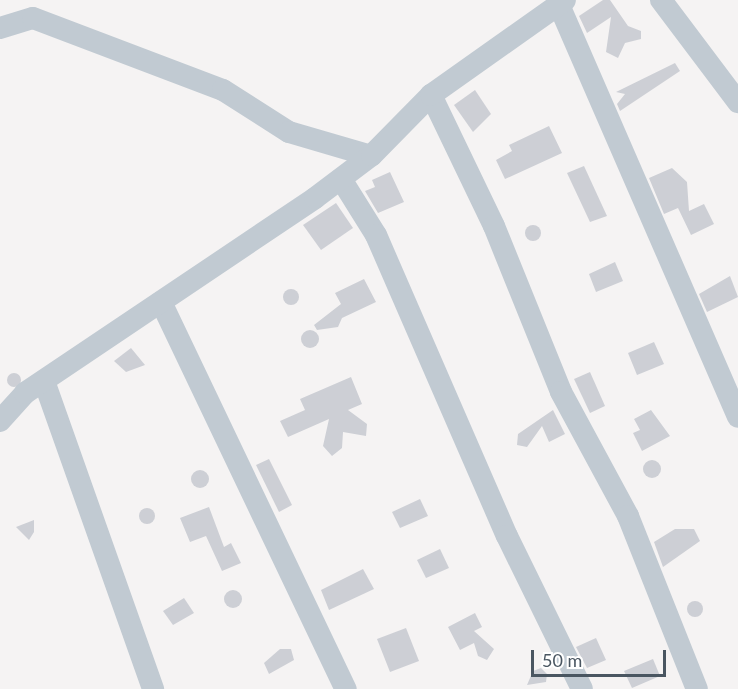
<!DOCTYPE html>
<style>
body{margin:0}
#map{position:relative;width:738px;height:689px;overflow:hidden;background:#f5f3f3;font-family:Lato,sans-serif}
div>[style]{position:absolute}
[style*='--x']{left:calc(var(--x)*1px);top:calc(var(--y)*1px);width:calc(var(--w)*1px);rotate:calc(var(--a)*1deg)}
.building>*{inset:0;background:#cdcfd5}
.round{border-radius:50%}
.minor>*{height:22px;margin:-11px;padding:0 11px;transform-origin:11px;border-radius:11px;background:#c1cad2}
span{translate:-50% -50%;white-space:nowrap;text-align:center;line-height:1.15;-webkit-text-stroke:4.5px #fff;paint-order:stroke}
.scale{position:absolute;left:531px;top:650px;width:135px;height:27px;box-sizing:border-box;border:3px solid #4a5661;border-top:0;padding-left:8px;font-size:18px;line-height:21px;white-space:nowrap;color:#4a5661;-webkit-text-stroke:4px #fff;paint-order:stroke}
</style>
<div id="map">
<div class="building">
<div style="clip-path:polygon(603px 0,610px 0,628px 26px,641px 31px,641px 39px,625px 43px,618px 58px,606px 52px,611px 17px,587px 33px,579px 16px)"></div>
<div style="clip-path:polygon(675px 63px,680px 71px,620px 111px,617px 104px,625px 94px,616px 92px)"></div>
<div style="clip-path:polygon(475px 90px,491px 114px,473px 132px,454px 105px)"></div>
<div style="clip-path:polygon(549px 126px,562px 153px,505px 179px,496px 160px,512px 151px,509px 145px)"></div>
<div style="clip-path:polygon(584px 166px,607px 216px,590px 222px,567px 173px)"></div>
<div style="clip-path:polygon(672px 168px,687px 182px,689px 211px,704px 204px,714px 224px,691px 235px,678px 208px,664px 214px,649px 178px)"></div>
<div style="clip-path:polygon(390px 172px,404px 202px,378px 213px,365px 191px,375px 187px,372px 180px)"></div>
<div style="clip-path:polygon(336px 203px,353px 228px,321px 250px,303px 225px)"></div>
<div class="round" style="left:525px;top:225px;width:16px;height:16px"></div>
<div style="clip-path:polygon(615px 262px,623px 281px,596px 292px,589px 274px)"></div>
<div style="clip-path:polygon(730px 276px,738px 297px,707px 312px,699px 294px)"></div>
<div style="clip-path:polygon(364px 279px,376px 302px,342px 318px,338px 327px,317px 330px,314px 325px,341px 304px,335px 293px)"></div>
<div class="round" style="left:283px;top:289px;width:16px;height:16px"></div>
<div class="round" style="left:301px;top:330px;width:18px;height:18px"></div>
<div style="clip-path:polygon(654px 342px,664px 364px,637px 375px,628px 353px)"></div>
<div style="clip-path:polygon(131px 348px,145px 365px,126px 372px,114px 361px)"></div>
<div style="clip-path:polygon(590px 372px,605px 406px,590px 413px,574px 379px)"></div>
<div class="round" style="left:7px;top:373px;width:14px;height:14px"></div>
<div style="clip-path:polygon(351px 377px,362px 404px,348px 410px,367px 424px,366px 436px,343px 432px,342px 448px,332px 456px,323px 446px,329px 419px,288px 437px,280px 421px,305px 410px,300px 399px)"></div>
<div style="clip-path:polygon(553px 410px,565px 434px,549px 442px,542px 426px,527px 447px,517px 445px,518px 434px)"></div>
<div style="clip-path:polygon(651px 410px,670px 436px,642px 451px,633px 433px,640px 430px,634px 419px)"></div>
<div style="clip-path:polygon(269px 459px,292px 505px,279px 512px,256px 465px)"></div>
<div class="round" style="left:643px;top:460px;width:18px;height:18px"></div>
<div class="round" style="left:191px;top:470px;width:18px;height:18px"></div>
<div style="clip-path:polygon(420px 499px,428px 516px,400px 528px,392px 512px)"></div>
<div style="clip-path:polygon(209px 507px,224px 547px,231px 543px,241px 563px,222px 571px,206px 536px,190px 542px,180px 518px)"></div>
<div class="round" style="left:139px;top:508px;width:16px;height:16px"></div>
<div style="clip-path:polygon(34px 520px,34px 532px,29px 540px,16px 527px)"></div>
<div style="clip-path:polygon(675px 529px,694px 529px,700px 541px,663px 567px,654px 542px)"></div>
<div style="clip-path:polygon(440px 549px,449px 568px,426px 578px,417px 560px)"></div>
<div style="clip-path:polygon(363px 569px,374px 589px,329px 610px,321px 590px)"></div>
<div class="round" style="left:224px;top:590px;width:18px;height:18px"></div>
<div style="clip-path:polygon(184px 598px,194px 613px,173px 625px,163px 611px)"></div>
<div class="round" style="left:687px;top:601px;width:16px;height:16px"></div>
<div style="clip-path:polygon(475px 613px,482px 627px,474px 631px,494px 649px,487px 660px,478px 656px,474px 643px,460px 650px,448px 627px)"></div>
<div style="clip-path:polygon(406px 628px,419px 661px,390px 672px,377px 639px)"></div>
<div style="clip-path:polygon(596px 638px,606px 660px,587px 668px,576px 647px)"></div>
<div style="clip-path:polygon(280px 649px,291px 649px,294px 660px,269px 674px,264px 663px)"></div>
<div style="clip-path:polygon(653px 659px,660px 676px,632px 688px,624px 671px)"></div>
<div style="clip-path:polygon(541px 668px,547px 674px,546px 682px,527px 685px,533px 671px)"></div>
</div>
<div class="minor">
<div style="--x:661;--y:0;--w:128;--a:53"></div>
<div style="--x:559;--y:5;--w:449;--a:66.5"></div>
<div style="--x:0;--y:28;--w:34;--a:-17"></div>
<div style="--x:33;--y:18;--w:203;--a:20.8"></div>
<div style="--x:223;--y:90;--w:78;--a:32.5"></div>
<div style="--x:289;--y:132;--w:85;--a:16.3"></div>
<div style="--x:431;--y:95;--w:145;--a:64.3"></div>
<div style="--x:494;--y:226;--w:179;--a:68"></div>
<div style="--x:561;--y:392;--w:141;--a:61.6"></div>
<div style="--x:628;--y:516;--w:186;--a:68.3"></div>
<div style="--x:341;--y:179;--w:66;--a:58"></div>
<div style="--x:376;--y:235;--w:328;--a:66.5"></div>
<div style="--x:507;--y:536;--w:170;--a:63.9"></div>
<div style="--x:161;--y:302;--w:429;--a:64.5"></div>
<div style="--x:44;--y:381;--w:327;--a:70.5"></div>
<div style="--x:0;--y:421;--w:38;--a:-48"></div>
<div style="--x:25;--y:393;--w:349;--a:-33.9"></div>
<div style="--x:315;--y:198;--w:71;--a:-37"></div>
<div style="--x:372;--y:155;--w:84;--a:-45.5"></div>
<div style="--x:431;--y:95;--w:164;--a:-35.3"></div>
</div>
<div class="scale">50 m</div>
</div>
